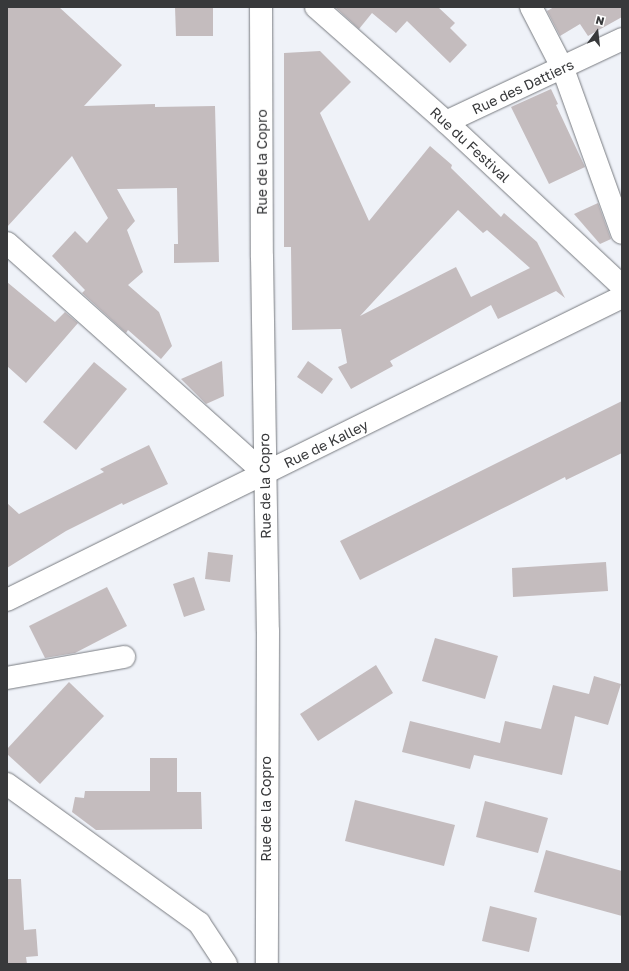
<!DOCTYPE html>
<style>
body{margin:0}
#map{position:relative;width:629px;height:971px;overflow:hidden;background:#eff2f8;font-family:"Golos Text",sans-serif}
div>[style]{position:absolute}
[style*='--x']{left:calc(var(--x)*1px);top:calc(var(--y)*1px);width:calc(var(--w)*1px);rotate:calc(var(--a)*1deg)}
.building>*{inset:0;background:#c4bcbe}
.roads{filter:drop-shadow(0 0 1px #787b80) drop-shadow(0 0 1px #787b80)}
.minor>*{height:22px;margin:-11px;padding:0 11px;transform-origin:11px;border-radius:11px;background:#fff}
span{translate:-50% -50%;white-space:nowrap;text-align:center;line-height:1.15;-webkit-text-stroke:3.5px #fff;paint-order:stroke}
.street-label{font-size:14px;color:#38393b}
.frame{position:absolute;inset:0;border:8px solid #38393b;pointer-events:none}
.north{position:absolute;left:577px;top:12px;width:40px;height:40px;-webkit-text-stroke:3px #fff;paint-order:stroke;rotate:15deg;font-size:11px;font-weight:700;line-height:16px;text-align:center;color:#38393b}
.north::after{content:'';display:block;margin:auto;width:14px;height:18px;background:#38393b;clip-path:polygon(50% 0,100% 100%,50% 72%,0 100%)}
</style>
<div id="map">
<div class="building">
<div style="clip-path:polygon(7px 7px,59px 7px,122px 65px,84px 106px,155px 104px,155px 107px,215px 106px,219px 262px,174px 263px,174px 244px,178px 244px,177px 188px,117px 189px,135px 221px,127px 230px,143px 272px,128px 285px,159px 312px,172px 346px,161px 359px,128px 330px,126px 333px,82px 293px,85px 290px,52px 256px,75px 231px,87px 243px,108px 218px,72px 156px,7px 227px)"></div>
<div style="clip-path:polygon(175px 7px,213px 7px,213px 36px,176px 36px)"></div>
<div style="clip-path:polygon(335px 7px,438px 7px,455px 23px,450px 28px,467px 45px,450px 63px,407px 21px,396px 33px,372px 13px,359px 29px)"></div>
<div style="clip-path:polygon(554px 7px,622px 7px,622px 17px,588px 36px,580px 24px,560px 36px,547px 11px)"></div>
<div style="clip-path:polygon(evenodd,320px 51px,351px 82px,320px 113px,369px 221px,430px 146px,452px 165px,451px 168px,501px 217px,504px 213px,537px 242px,565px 298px,556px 291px,498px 319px,491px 305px,390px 361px,393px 366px,351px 389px,338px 367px,347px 363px,341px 329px,292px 330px,291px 247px,284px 247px,284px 53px,320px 51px,458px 210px,483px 233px,487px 230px,530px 268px,471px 297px,456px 267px,360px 316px,458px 210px)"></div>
<div style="clip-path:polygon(551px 89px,558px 104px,556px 105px,585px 167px,549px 184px,511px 107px)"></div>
<div style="clip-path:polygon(598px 203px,611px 239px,600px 244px,574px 214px)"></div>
<div style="clip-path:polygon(7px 282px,55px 322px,65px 312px,78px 323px,26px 383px,7px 366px)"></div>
<div style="clip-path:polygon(222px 361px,224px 396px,206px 404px,181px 379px)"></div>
<div style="clip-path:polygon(308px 361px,333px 379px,322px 394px,297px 377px)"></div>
<div style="clip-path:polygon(94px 362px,127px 389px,76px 450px,43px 422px)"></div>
<div style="clip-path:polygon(622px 401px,622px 453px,566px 480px,565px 477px,360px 580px,340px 541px)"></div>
<div style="clip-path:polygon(149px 445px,168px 484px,123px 505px,122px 503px,66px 531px,7px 568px,7px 503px,19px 514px,104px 472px,100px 469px)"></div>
<div style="clip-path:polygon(208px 552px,233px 555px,230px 582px,205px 579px)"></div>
<div style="clip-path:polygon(606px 562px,608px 591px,513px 597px,512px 568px)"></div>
<div style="clip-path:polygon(194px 577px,205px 610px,184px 617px,173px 584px)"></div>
<div style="clip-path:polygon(107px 587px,127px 626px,75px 653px,45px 658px,29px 626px)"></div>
<div style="clip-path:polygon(435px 638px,498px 656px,485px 699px,422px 681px)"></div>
<div style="clip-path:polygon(376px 665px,393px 693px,318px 741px,300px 714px)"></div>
<div style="clip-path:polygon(594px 676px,621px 684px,608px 725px,575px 716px,562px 775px,474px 755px,470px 769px,402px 752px,410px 721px,500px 743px,505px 721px,541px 729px,553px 685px,589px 694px)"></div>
<div style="clip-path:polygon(69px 682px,104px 716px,40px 784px,7px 754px,7px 749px)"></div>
<div style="clip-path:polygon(150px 758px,177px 758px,177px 792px,201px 792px,202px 829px,96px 830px,72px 812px,75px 797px,84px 798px,85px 791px,150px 791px)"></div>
<div style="clip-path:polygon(355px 800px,455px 825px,444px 866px,345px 841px)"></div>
<div style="clip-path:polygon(485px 801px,548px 818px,538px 853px,476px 837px)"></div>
<div style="clip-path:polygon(546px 850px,622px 871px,622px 916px,534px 892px)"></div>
<div style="clip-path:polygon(7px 879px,21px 879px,24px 930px,36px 929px,38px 956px,26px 957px,27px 964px,7px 964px)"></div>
<div style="clip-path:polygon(490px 906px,537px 918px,529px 952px,482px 941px)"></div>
</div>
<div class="roads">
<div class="minor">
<div style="--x:261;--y:7;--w:250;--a:89.8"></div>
<div style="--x:262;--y:257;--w:374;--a:89.1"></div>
<div style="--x:268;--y:631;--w:333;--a:90.2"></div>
<div style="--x:316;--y:7;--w:174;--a:41.5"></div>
<div style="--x:446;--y:122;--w:241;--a:43"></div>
<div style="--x:531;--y:7;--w:70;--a:62.7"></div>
<div style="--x:563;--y:69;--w:174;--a:70.2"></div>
<div style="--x:446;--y:122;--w:195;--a:-25.2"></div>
<div style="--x:7;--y:243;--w:346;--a:41.8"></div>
<div style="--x:7;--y:600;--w:686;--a:-26.23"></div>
<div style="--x:7;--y:678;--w:119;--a:-10.2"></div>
<div style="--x:7;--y:784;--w:237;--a:35.9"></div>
<div style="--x:199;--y:923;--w:49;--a:56.6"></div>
</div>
</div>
<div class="street-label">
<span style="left:523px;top:87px;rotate:-25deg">Rue des Dattiers</span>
<span style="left:470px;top:145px;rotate:43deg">Rue du Festival</span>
<span style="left:262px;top:162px;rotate:-90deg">Rue de la Copro</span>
<span style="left:326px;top:444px;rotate:-26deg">Rue de Kalley</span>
<span style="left:265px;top:486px;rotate:-91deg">Rue de la Copro</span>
<span style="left:266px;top:809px;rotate:-90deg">Rue de la Copro</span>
</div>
<div class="frame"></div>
<div class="north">N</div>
</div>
